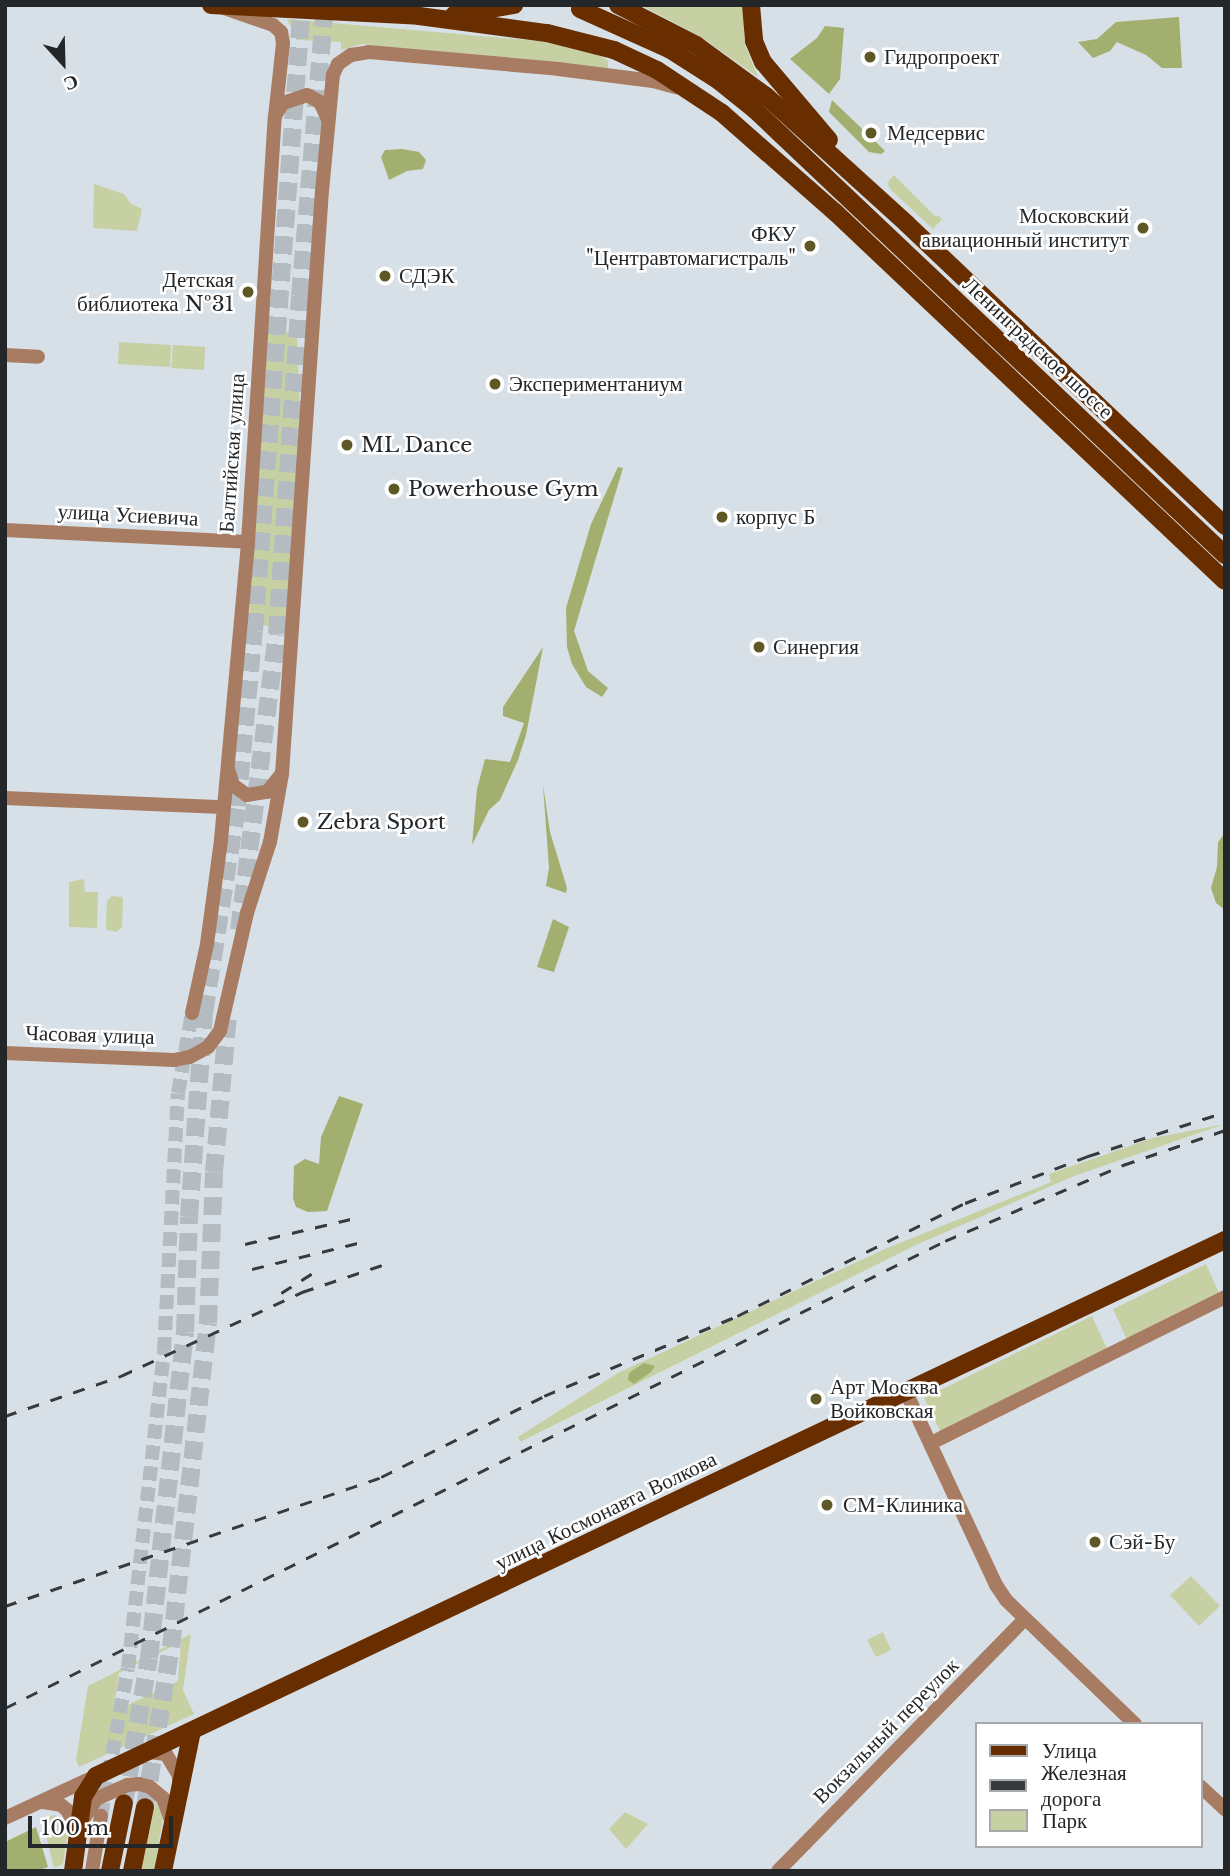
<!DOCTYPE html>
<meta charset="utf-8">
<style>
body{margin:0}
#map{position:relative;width:1230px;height:1876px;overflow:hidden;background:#d8e0e7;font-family:"Libre Baskerville",serif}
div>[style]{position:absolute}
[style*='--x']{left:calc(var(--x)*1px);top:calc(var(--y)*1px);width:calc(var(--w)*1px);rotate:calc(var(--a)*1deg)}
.green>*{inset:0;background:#c6d0a3}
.forest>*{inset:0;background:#a2af6e}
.minor-tunnel>*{height:14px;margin-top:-7px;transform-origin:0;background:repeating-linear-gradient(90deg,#b4bbc1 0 14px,transparent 0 21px)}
.major-tunnel>*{height:18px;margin-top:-9px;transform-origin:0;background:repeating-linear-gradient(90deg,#b4bbc1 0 18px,transparent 0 27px)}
.minor>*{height:14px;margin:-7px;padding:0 7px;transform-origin:7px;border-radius:7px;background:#a87c63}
.major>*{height:18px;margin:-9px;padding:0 9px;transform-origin:9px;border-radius:9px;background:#692e00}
.rail>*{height:2.5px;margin-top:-1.25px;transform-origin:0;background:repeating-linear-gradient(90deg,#373b3e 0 12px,transparent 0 24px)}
.dots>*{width:19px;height:19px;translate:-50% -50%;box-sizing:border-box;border:4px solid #fff;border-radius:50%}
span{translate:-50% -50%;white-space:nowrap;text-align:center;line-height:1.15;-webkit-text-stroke:5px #fff;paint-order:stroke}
.poi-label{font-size:21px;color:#24272a}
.left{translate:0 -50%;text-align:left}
.right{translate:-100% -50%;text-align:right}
.street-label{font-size:21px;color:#24272a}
.frame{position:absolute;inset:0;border:7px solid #24272a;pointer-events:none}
.legend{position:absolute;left:975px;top:1722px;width:228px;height:126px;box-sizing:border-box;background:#fff;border:2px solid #a7a9aa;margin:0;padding:9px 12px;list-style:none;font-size:21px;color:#24272a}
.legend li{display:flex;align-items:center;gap:14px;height:35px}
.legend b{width:35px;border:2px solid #a7a9aa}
.north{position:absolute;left:28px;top:28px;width:70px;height:70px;-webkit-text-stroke:5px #fff;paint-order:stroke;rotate:158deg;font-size:19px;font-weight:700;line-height:28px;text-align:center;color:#24272a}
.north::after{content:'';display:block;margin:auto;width:24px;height:32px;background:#24272a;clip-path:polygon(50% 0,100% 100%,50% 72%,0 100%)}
.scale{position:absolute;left:28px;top:1816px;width:145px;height:32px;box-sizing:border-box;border:4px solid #24272a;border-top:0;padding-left:9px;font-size:21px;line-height:24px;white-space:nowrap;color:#24272a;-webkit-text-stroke:5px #fff;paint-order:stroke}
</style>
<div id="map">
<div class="green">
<div style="clip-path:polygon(641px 5px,744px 5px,745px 45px,758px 77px,701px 37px)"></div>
<div style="clip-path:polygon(287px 19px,550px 42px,597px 53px,608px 61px,608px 70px,362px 44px,341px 50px,341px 42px,297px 40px)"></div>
<div style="clip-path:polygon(894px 175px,936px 217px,938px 215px,942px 219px,933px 229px,891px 190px,887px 183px)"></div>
<div style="clip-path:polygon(94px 184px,124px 194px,130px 203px,142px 209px,137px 231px,93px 228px)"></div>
<div style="clip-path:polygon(268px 317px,278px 330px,297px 334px,301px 437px,285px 628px,249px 624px)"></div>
<div style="clip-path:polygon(119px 342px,171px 345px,170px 367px,118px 364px)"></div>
<div style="clip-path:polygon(173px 345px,205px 347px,204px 370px,171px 368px)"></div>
<div style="clip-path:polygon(84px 879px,85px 892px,98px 892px,97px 928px,69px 927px,69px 882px)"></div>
<div style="clip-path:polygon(112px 896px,122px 897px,123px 901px,122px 927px,117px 932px,107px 930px,106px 926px,107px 901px)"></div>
<div style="clip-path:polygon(1225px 1124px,1074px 1176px,916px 1245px,520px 1442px,518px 1437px,618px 1373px,885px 1249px,1051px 1182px,1049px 1174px,1153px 1138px)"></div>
<div style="clip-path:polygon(1206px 1264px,1221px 1297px,1128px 1342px,1113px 1309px)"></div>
<div style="clip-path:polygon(1092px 1316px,1109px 1353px,942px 1435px,924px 1398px)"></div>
<div style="clip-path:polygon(1191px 1576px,1220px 1606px,1199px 1626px,1170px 1595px)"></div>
<div style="clip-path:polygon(883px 1632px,891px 1650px,876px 1657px,867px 1640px)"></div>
<div style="clip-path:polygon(evenodd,191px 1634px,183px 1690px,194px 1714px,79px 1767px,76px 1759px,88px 1686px,191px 1634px,181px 1642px,178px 1681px,113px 1712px,119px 1673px,181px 1642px)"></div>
<div style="clip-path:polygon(156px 1800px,163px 1818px,154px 1871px,141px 1871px)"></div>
<div style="clip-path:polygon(625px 1812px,648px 1824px,626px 1849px,609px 1829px)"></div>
<div style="clip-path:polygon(55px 1815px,63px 1821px,68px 1831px,63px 1864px,54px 1868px,43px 1823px,46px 1817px)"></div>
</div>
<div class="forest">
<div style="clip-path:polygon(1179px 17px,1182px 68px,1162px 68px,1146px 55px,1117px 42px,1110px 51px,1093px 58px,1078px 42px,1097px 39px,1116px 22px)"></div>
<div style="clip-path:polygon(825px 26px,844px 28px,840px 79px,829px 94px,790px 59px,817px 38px)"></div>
<div style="clip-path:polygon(832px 100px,878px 144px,885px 151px,881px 154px,869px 152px,829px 112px)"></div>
<div style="clip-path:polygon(402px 149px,419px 152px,426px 160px,423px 169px,407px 171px,389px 180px,381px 157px,385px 150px)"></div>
<div style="clip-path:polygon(618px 467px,623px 468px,574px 631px,588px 671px,608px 688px,602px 697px,586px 687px,572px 664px,567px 647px,566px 608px,591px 524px)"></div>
<div style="clip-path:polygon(543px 647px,526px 735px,518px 760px,500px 800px,489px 810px,472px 845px,477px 789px,485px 759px,510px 762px,524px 723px,503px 716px,503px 707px)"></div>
<div style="clip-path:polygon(543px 785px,550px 832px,567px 888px,566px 893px,546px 886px,549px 868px)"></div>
<div style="clip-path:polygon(1225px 833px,1225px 910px,1216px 903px,1211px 888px,1217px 867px,1218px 842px)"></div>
<div style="clip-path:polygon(553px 919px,569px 927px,554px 972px,537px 967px)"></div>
<div style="clip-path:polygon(339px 1096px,363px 1104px,327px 1211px,308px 1212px,296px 1207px,293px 1198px,294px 1166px,305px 1159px,319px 1164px,321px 1137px)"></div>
<div style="clip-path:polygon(644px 1363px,655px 1366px,651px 1372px,634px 1384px,628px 1380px,629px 1373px)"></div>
<div style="clip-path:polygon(36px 1827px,48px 1867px,38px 1871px,5px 1871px,5px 1842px)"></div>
</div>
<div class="minor-tunnel">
<div style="--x:101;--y:1816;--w:150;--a:-79.7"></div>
<div style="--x:128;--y:1668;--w:319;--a:-83.5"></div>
<div style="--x:164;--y:1351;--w:258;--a:-86.9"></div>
<div style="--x:178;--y:1093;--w:81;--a:-80.1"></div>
</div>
<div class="major-tunnel">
<div style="--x:239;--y:930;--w:298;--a:-82.7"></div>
<div style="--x:277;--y:634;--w:339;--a:-86.1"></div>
<div style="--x:300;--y:296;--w:292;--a:-85.1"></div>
<div style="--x:124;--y:1803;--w:147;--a:-80.2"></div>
<div style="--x:149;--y:1658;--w:328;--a:-83.7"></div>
<div style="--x:185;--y:1332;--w:115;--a:-88"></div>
<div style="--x:189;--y:1217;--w:205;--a:-85.8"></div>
<div style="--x:204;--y:1013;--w:210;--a:-80.9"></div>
<div style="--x:237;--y:806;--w:176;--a:-84.5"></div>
<div style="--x:254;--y:631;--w:628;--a:-85.62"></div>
<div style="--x:145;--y:1807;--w:162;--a:-80.8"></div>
<div style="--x:171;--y:1647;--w:326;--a:-83.5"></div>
<div style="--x:208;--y:1323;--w:151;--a:-87.7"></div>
<div style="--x:214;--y:1172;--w:159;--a:-84.9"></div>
</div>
<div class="minor">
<div style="--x:276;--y:114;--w:13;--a:-58"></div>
<div style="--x:283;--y:103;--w:25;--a:-18"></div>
<div style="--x:307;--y:95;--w:15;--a:28"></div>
<div style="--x:320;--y:102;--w:19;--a:65"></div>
<div style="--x:5;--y:355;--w:33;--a:3"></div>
<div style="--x:5;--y:530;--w:243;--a:2.8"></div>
<div style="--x:229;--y:772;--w:14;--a:73"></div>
<div style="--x:233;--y:785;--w:17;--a:36"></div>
<div style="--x:247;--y:795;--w:20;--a:-9"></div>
<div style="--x:267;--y:792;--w:22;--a:-51"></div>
<div style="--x:5;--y:798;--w:218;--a:2.4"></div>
<div style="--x:192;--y:1013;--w:71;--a:-77.7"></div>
<div style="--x:207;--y:944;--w:105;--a:-82.3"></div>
<div style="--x:221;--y:840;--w:299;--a:-84.8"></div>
<div style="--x:248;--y:542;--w:426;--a:-86.4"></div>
<div style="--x:275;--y:117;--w:74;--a:-83.8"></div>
<div style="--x:283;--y:43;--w:11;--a:-100"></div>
<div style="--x:281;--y:32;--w:11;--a:-139"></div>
<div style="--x:273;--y:25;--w:52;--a:-160.9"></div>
<div style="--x:5;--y:1053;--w:169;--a:2.4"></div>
<div style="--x:174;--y:1060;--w:16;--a:-11"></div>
<div style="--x:190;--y:1057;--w:21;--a:-29"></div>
<div style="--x:208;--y:1047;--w:20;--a:-53"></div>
<div style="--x:220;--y:1031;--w:121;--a:-77.1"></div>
<div style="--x:247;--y:913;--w:75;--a:-72.1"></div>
<div style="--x:270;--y:842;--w:69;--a:-80"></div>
<div style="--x:282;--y:774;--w:584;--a:-86.08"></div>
<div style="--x:322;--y:191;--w:117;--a:-84.6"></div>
<div style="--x:333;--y:75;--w:12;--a:-66"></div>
<div style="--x:338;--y:64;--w:16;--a:-35"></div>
<div style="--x:351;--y:55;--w:18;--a:-9"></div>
<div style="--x:369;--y:52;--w:190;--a:5.1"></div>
<div style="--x:558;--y:69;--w:96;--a:7.2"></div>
<div style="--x:653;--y:81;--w:24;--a:15"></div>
<div style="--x:906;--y:1392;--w:213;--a:65"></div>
<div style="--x:996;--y:1585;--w:18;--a:56"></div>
<div style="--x:1006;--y:1600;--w:179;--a:43.9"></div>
<div style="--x:931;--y:1443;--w:328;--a:-26.4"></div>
<div style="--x:149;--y:1752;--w:17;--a:7"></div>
<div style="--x:166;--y:1754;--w:26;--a:59"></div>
<div style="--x:179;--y:1776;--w:10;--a:90"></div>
<div style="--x:1200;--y:1786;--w:34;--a:43"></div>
<div style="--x:43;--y:1802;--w:18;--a:9"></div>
<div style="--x:61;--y:1805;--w:8;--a:40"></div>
<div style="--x:67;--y:1810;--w:23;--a:61"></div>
<div style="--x:5;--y:1818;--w:100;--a:-24.8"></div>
<div style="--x:83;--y:1820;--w:25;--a:-58"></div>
<div style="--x:96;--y:1799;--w:35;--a:-24"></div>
<div style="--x:128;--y:1785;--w:11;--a:-5"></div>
<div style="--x:139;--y:1784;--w:11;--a:15"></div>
<div style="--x:150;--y:1787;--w:17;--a:40"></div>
<div style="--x:163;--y:1798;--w:27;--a:70"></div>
<div style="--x:92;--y:1871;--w:56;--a:-80.7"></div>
<div style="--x:778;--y:1871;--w:351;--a:-45.6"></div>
</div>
<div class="major">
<div style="--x:211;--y:5;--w:208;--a:3"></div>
<div style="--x:419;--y:16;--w:129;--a:7.6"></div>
<div style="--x:547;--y:33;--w:69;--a:14.2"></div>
<div style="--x:614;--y:50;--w:47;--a:24.9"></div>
<div style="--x:657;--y:70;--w:78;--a:33.5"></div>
<div style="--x:722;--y:113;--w:152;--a:41.3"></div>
<div style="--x:836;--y:213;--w:535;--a:43.41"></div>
<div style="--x:618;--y:5;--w:88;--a:27.1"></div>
<div style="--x:696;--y:45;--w:87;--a:36.1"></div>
<div style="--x:766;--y:96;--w:190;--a:42.2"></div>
<div style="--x:907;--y:224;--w:439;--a:43.5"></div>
<div style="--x:751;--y:5;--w:36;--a:85"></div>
<div style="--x:754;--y:41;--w:23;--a:67"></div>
<div style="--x:763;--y:62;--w:102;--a:49.8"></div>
<div style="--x:580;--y:9;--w:98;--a:24.2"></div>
<div style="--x:669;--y:49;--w:59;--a:32.6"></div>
<div style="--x:719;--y:81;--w:45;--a:38.7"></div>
<div style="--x:754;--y:109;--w:649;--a:43.44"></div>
<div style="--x:454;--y:15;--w:61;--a:-9.5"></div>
<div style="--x:73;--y:1871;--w:75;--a:-82.3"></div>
<div style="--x:83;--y:1797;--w:25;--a:-58"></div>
<div style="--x:96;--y:1776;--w:1250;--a:-25.4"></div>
<div style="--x:110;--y:1871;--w:69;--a:-78.4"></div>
<div style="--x:132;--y:1871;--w:65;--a:-78.5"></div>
<div style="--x:163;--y:1871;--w:143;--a:-78.3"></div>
</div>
<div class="rail">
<div style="--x:245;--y:1244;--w:113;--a:-13.3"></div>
<div style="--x:252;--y:1269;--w:113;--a:-13.8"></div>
<div style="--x:281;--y:1293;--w:41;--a:-32.2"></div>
<div style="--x:5;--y:1416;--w:123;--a:-19"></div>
<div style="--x:121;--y:1376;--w:200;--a:-24.9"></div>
<div style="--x:302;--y:1292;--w:91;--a:-18.6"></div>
<div style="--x:5;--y:1606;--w:398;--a:-18.9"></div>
<div style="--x:381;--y:1477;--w:182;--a:-26.4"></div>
<div style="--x:544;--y:1396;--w:209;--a:-22.5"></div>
<div style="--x:737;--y:1316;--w:254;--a:-26.4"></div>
<div style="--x:965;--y:1203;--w:132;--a:-20.9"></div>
<div style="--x:1088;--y:1156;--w:144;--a:-17.8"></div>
<div style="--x:5;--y:1708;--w:1050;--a:-26.42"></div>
<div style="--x:945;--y:1241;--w:194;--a:-23.1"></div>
<div style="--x:1123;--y:1165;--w:108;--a:-18.9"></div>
</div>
<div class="dots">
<div style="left:870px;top:57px;background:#5d5825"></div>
<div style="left:871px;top:133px;background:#5d5825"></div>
<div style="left:1143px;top:228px;background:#5d5825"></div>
<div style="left:810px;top:246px;background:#5d5825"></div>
<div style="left:385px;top:276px;background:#5d5825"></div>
<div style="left:248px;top:292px;background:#5d5825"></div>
<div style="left:495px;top:384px;background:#5d5825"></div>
<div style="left:347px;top:445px;background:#5d5825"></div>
<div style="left:394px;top:489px;background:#5d5825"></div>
<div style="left:722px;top:517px;background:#5d5825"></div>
<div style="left:759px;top:647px;background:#5d5825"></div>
<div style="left:303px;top:822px;background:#5d5825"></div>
<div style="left:816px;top:1399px;background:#5d5825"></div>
<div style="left:827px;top:1505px;background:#5d5825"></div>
<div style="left:1095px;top:1542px;background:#5d5825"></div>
</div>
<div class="poi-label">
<span class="left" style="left:884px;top:57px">Гидропроект</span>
<span class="left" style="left:887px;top:133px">Медсервис</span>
<span class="right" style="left:1129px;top:228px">Московский<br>авиационный институт</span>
<span class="right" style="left:796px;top:246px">ФКУ<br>"Центравтомагистраль"</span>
<span class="left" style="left:399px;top:276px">СДЭК</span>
<span class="right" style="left:234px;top:292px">Детская<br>библиотека №31</span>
<span class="left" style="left:509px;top:384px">Экспериментаниум</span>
<span class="left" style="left:361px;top:445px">ML Dance</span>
<span class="left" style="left:408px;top:489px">Powerhouse Gym</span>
<span class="left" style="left:736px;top:517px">корпус Б</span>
<span class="left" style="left:773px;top:647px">Синергия</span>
<span class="left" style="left:317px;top:822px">Zebra Sport</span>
<span class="left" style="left:830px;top:1399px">Арт Москва<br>Войковская</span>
<span class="left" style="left:843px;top:1505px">СМ-Клиника</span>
<span class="left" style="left:1109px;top:1542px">Сэй-Бу</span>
</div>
<div class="street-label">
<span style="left:1038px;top:348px;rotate:43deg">Ленинградское шоссе</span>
<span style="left:232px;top:453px;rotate:-86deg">Балтийская улица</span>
<span style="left:128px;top:515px;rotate:3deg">улица Усиевича</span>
<span style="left:90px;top:1035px;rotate:2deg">Часовая улица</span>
<span style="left:606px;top:1511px;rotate:-26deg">улица Космонавта Волкова</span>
<span style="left:886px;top:1731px;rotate:-45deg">Вокзальный переулок</span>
</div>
<div class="frame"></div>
<ul class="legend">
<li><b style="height:9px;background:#692e00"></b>Улица</li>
<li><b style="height:9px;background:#373b3e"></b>Железная дорога</li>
<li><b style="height:19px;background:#c6d0a3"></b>Парк</li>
</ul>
<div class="north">С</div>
<div class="scale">100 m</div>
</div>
